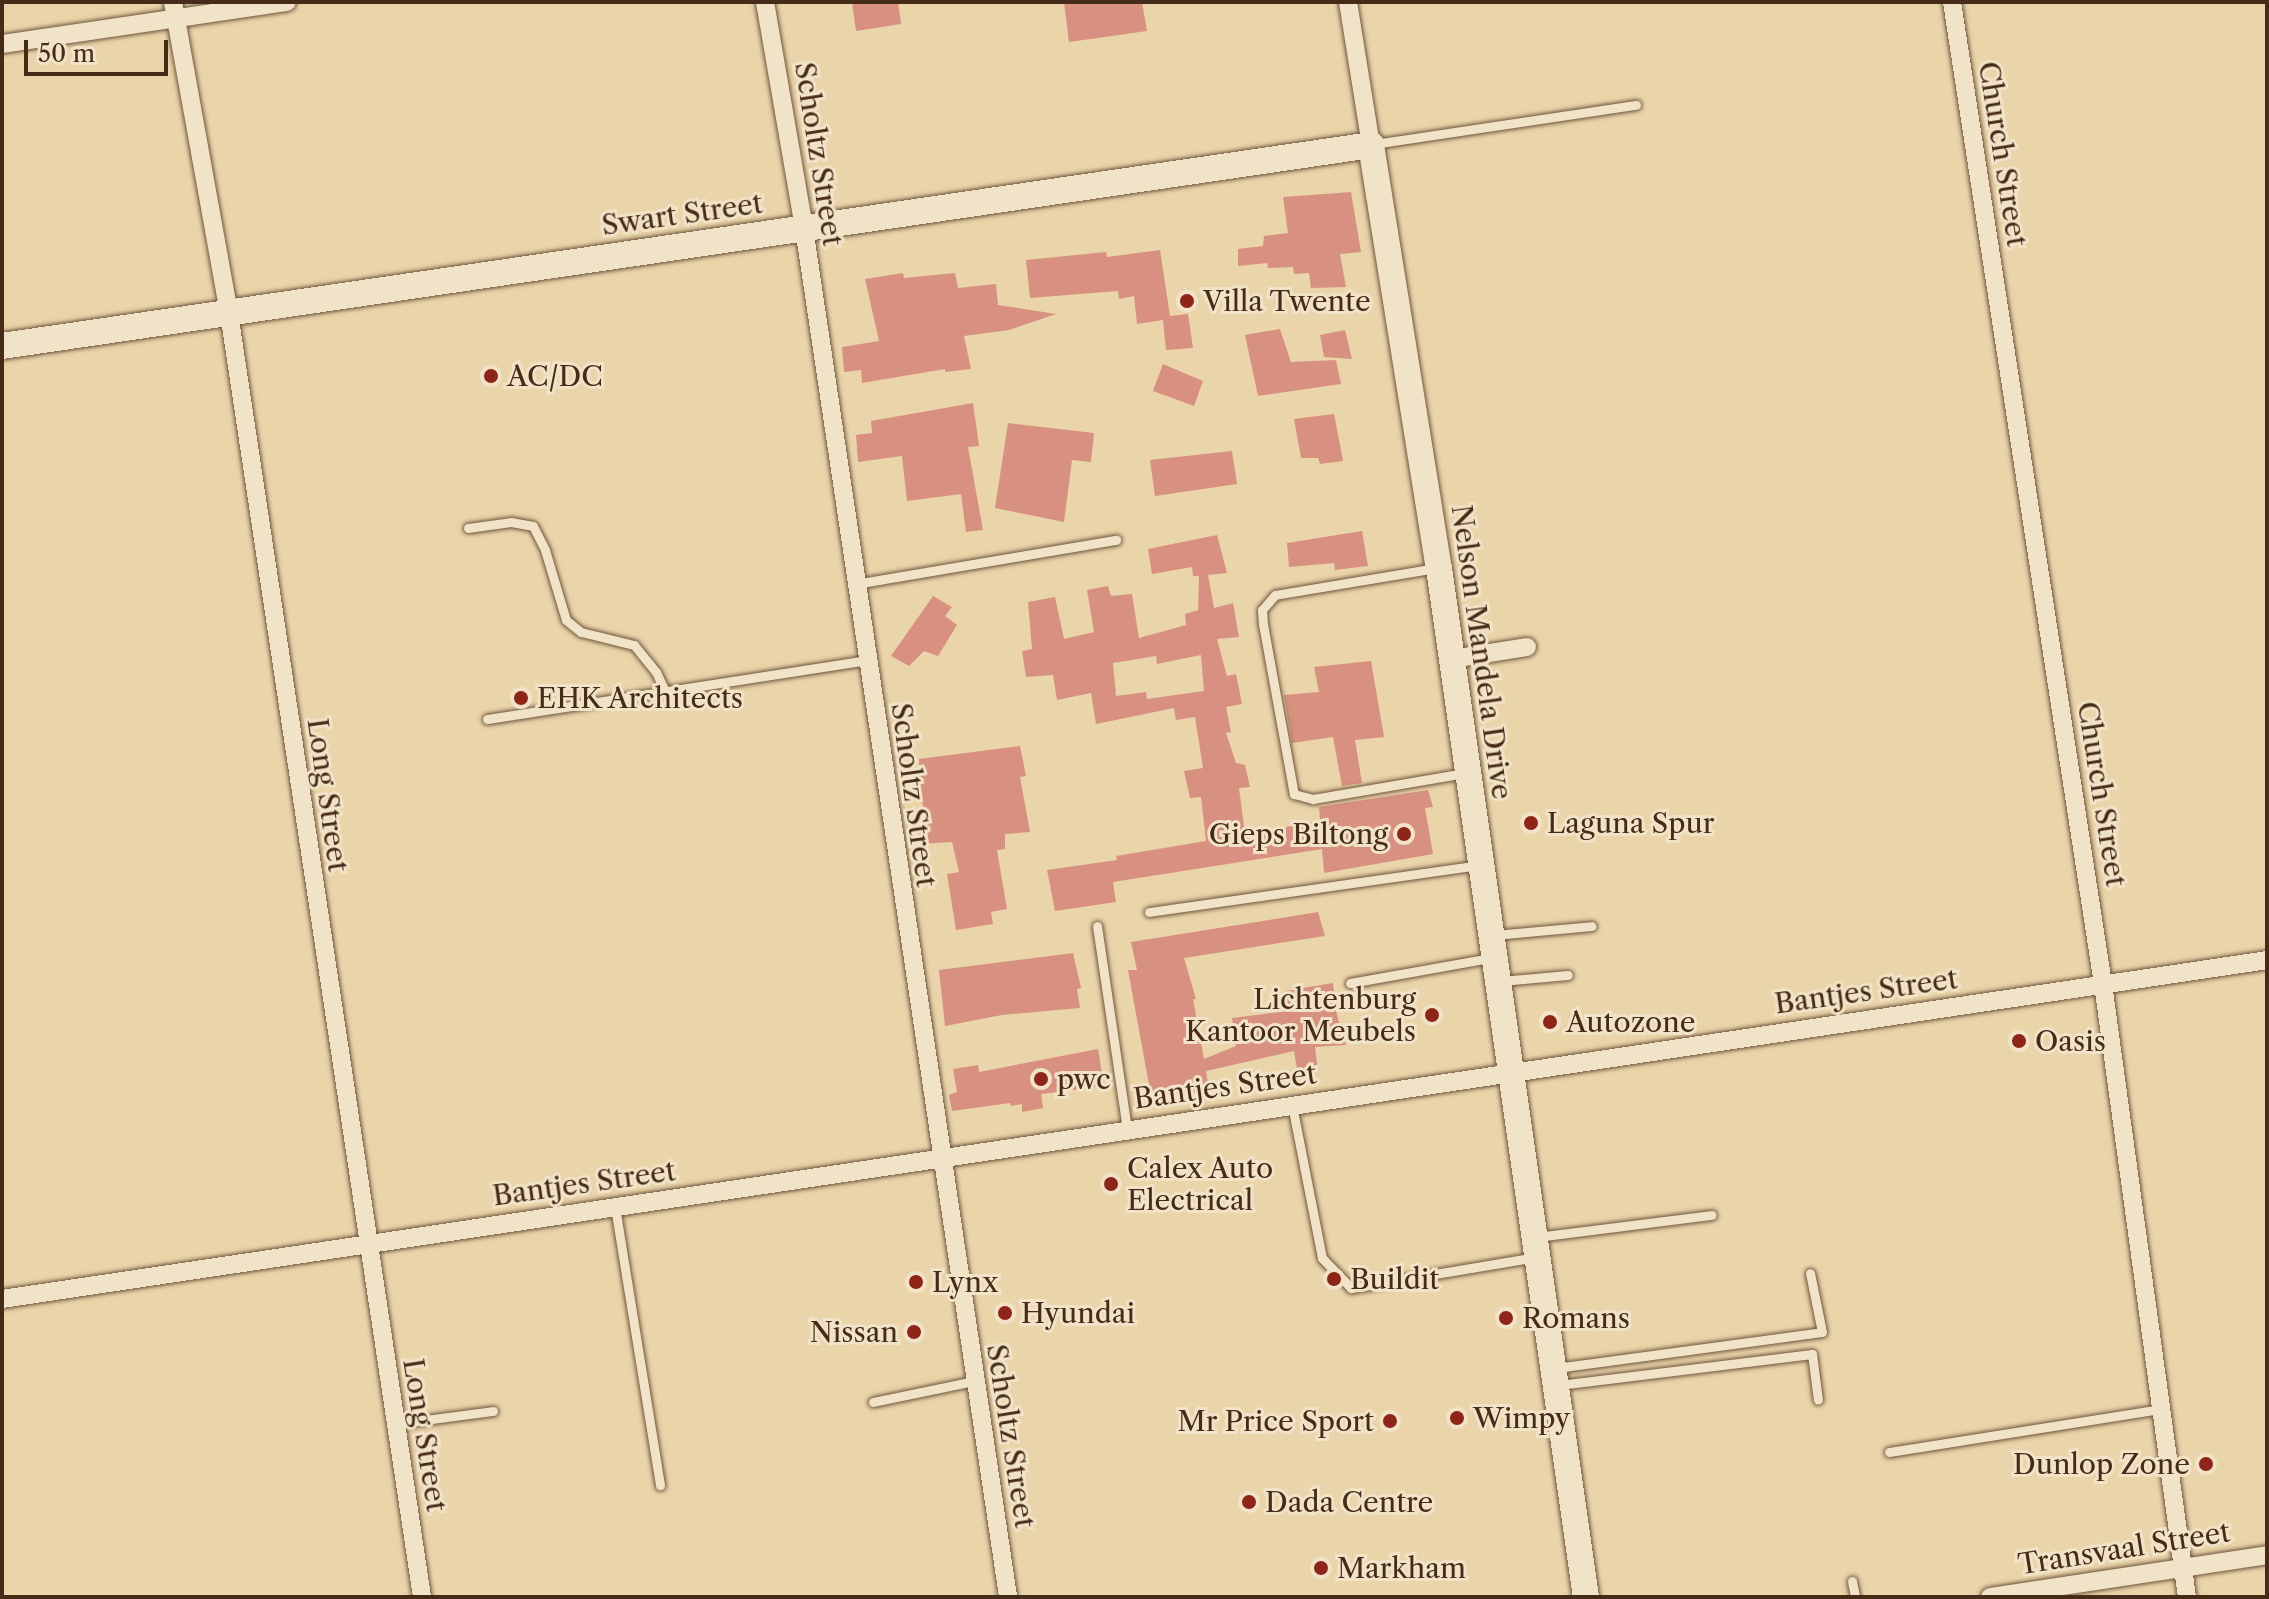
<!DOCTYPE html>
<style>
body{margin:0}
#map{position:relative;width:2269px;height:1599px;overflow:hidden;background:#ead4a9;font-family:"Libre Caslon Text",serif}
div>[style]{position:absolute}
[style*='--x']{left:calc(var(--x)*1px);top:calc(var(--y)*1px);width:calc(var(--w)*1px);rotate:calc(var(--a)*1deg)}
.building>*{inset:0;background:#d89181}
.roads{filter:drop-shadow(0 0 2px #6f553d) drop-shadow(0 0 2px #6f553d)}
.lane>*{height:9px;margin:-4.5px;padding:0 4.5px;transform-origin:4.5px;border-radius:4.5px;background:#f1e3c7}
.street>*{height:18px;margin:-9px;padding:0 9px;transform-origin:9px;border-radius:9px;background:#f1e3c7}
.secondary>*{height:26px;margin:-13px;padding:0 13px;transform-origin:13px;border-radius:13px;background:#f1e3c7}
.dots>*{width:22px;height:22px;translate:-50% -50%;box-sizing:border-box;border:4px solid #f1e3c7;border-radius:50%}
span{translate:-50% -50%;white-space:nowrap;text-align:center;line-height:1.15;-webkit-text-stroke:6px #f1e3c7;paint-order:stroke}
.street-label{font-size:28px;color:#462b19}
.poi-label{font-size:28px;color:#462b19}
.left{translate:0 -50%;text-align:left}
.right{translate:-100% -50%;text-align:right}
.frame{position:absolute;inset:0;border:4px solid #462b19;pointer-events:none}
.scale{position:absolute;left:24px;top:40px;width:144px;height:36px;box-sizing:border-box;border:4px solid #462b19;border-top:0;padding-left:10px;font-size:24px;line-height:28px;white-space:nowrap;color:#462b19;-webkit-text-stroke:6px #f1e3c7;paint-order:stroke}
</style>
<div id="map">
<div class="building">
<div style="clip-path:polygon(852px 2px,898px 2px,901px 24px,856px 31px)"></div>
<div style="clip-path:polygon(1064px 2px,1142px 2px,1147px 31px,1069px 42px)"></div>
<div style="clip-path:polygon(1351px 192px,1361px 252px,1340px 254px,1346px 287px,1311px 288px,1309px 273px,1294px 274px,1293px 267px,1268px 268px,1267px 263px,1238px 266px,1238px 249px,1263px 246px,1264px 236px,1288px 233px,1283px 197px)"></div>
<div style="clip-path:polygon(1160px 250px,1170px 316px,1188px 314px,1193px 348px,1166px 350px,1163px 320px,1137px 324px,1134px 296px,1119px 299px,1118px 291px,1030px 298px,1026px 260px,1106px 252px,1107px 257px)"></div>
<div style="clip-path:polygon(903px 273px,904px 278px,955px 273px,958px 288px,996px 284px,998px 305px,1056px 314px,1009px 330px,964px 336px,971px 369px,945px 372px,945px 369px,862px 383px,861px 370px,844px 372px,842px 347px,879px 341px,865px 279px)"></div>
<div style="clip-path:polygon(1280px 329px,1291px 362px,1336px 360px,1341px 384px,1258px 396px,1245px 335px)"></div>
<div style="clip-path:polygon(1345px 330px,1352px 359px,1324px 357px,1320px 335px)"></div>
<div style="clip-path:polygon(1163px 364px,1203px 381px,1194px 406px,1153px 391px)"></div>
<div style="clip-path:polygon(973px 403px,979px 446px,968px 447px,983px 530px,966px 532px,961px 494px,907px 501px,902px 456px,858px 462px,856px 435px,872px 433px,871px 421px)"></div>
<div style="clip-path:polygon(1334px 414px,1343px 461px,1320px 464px,1318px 458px,1301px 458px,1294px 419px)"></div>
<div style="clip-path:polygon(1008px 423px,1094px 433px,1091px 462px,1072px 460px,1064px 522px,995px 508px)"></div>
<div style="clip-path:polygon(1232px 451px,1237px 484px,1155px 496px,1150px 460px)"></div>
<div style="clip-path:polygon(1362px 531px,1368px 566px,1335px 570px,1334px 563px,1289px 567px,1287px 543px)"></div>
<div style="clip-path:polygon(evenodd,1217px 535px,1227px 573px,1208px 575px,1214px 608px,1233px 603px,1239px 637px,1217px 639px,1227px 676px,1236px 674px,1242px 704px,1226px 707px,1231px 732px,1226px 733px,1236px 763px,1245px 765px,1250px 787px,1239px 788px,1245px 834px,1320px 821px,1319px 807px,1428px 790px,1433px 807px,1425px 808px,1433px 854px,1324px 873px,1322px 849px,1113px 882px,1116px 902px,1055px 911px,1047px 870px,1117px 860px,1116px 856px,1206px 841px,1201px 797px,1190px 798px,1184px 771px,1203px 768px,1195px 717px,1176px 720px,1174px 708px,1096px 724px,1091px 693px,1057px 700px,1053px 675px,1026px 677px,1022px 651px,1032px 649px,1028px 602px,1055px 597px,1064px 639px,1094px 632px,1087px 590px,1108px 586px,1111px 596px,1132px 594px,1139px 638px,1186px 625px,1185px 614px,1198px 610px,1199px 576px,1193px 576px,1192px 567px,1152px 574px,1148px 549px,1217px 535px,1201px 655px,1204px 691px,1147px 699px,1146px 692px,1116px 696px,1113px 663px,1156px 656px,1157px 664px,1201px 655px)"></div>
<div style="clip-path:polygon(933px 596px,952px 607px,945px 616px,957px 625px,938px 656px,924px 651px,909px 666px,891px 656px)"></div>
<div style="clip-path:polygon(1371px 661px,1384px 737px,1355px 740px,1362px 783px,1342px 786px,1333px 737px,1292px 743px,1284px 695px,1319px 692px,1314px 667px)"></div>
<div style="clip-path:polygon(1020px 746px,1026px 776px,1020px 777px,1030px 832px,1005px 834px,1005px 849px,997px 850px,1007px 909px,991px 912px,993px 924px,956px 930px,947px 874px,959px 872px,952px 842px,920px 844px,918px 826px,925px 824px,921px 791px,910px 793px,910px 773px,919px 774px,919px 759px)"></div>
<div style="clip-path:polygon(1318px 912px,1325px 936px,1184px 958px,1196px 999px,1193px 999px,1204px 1059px,1236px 1046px,1232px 1018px,1288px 1011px,1285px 991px,1333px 983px,1337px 1015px,1346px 1045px,1315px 1047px,1318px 1071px,1298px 1075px,1294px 1051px,1206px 1071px,1209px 1090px,1152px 1101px,1128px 970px,1137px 970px,1131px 942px)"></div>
<div style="clip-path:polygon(1073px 953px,1081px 988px,1077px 989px,1080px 1008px,1002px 1015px,945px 1026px,939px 970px)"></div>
<div style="clip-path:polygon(1098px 1049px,1104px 1086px,1041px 1094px,1043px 1108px,1022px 1112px,1022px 1104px,1011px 1106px,1010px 1103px,952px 1111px,949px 1095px,957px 1092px,953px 1069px,978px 1065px,979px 1072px)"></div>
</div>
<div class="roads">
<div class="lane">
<div style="--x:1374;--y:144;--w:265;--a:-8.5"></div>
<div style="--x:468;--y:528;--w:43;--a:-7.9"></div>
<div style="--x:511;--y:522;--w:22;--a:10"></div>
<div style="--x:533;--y:526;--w:27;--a:63"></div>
<div style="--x:545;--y:550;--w:73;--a:73.3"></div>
<div style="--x:566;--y:620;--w:19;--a:39"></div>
<div style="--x:581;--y:632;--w:55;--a:13.8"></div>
<div style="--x:634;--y:645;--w:35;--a:51"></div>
<div style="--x:656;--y:672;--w:19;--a:65"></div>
<div style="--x:1436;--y:568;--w:163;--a:170.5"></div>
<div style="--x:1275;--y:595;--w:20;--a:131"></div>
<div style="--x:1262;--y:610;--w:14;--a:86"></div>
<div style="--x:1263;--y:624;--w:173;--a:79.7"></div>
<div style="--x:1294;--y:794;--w:20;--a:15"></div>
<div style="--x:1313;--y:799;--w:154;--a:-9.7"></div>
<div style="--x:855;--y:584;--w:265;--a:-9.6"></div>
<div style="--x:487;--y:719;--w:384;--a:-8.8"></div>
<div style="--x:1149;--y:912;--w:332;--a:-8.1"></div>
<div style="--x:1097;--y:926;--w:205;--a:81.6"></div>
<div style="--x:1494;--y:935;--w:98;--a:-5.2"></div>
<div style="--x:1501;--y:981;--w:67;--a:-5.1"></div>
<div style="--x:1350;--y:983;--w:143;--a:-10.1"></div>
<div style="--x:1292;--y:1105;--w:156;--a:78.9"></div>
<div style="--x:1322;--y:1258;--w:42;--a:46"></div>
<div style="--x:1351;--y:1288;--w:188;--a:-9.5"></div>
<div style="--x:615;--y:1207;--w:282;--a:80.8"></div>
<div style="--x:1537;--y:1237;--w:176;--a:-7.2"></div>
<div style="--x:1556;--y:1368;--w:268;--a:-7.7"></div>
<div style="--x:1822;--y:1332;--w:60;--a:-101.5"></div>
<div style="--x:1559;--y:1385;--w:255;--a:-7"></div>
<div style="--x:1812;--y:1354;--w:46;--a:82.6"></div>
<div style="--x:873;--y:1402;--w:103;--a:-11.7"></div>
<div style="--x:394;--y:1424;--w:100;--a:-7.5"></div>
<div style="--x:1889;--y:1452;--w:276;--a:-9"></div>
<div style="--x:1852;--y:1581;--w:16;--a:79"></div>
</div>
<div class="street">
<div style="--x:173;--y:2;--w:316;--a:79.8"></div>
<div style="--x:229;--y:313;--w:1298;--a:81.45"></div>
<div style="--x:765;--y:2;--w:229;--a:80.2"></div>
<div style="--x:804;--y:228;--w:1384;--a:81.52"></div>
<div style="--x:1348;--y:2;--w:145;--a:80.9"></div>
<div style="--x:1952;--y:2;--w:994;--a:81.26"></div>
<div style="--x:2103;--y:984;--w:619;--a:82.2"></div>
<div style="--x:2;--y:44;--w:288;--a:-8.4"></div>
<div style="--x:1452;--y:659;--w:76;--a:-9.1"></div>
<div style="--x:2;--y:1299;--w:2290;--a:-8.51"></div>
<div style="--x:1990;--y:1597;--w:280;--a:-8.6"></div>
</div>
<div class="secondary">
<div style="--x:2;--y:346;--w:1384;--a:-8.35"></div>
<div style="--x:1371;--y:145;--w:428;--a:80.9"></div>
<div style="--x:1439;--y:568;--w:1039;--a:81.87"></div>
</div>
</div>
<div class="dots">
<div style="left:1187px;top:301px;background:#8f2418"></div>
<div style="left:491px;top:376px;background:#8f2418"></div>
<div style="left:521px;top:698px;background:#8f2418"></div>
<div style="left:1531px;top:823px;background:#8f2418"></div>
<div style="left:1404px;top:834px;background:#8f2418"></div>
<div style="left:1432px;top:1015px;background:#8f2418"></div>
<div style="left:1550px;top:1022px;background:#8f2418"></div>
<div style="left:2019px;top:1041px;background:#8f2418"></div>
<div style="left:1041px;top:1079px;background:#8f2418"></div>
<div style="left:1111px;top:1184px;background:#8f2418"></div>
<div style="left:1334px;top:1279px;background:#8f2418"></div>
<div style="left:916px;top:1282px;background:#8f2418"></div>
<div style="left:1005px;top:1313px;background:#8f2418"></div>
<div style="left:1506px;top:1318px;background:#8f2418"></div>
<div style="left:914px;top:1332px;background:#8f2418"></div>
<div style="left:1457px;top:1418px;background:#8f2418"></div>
<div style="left:1390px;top:1421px;background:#8f2418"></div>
<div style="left:2206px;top:1464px;background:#8f2418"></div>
<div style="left:1249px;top:1502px;background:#8f2418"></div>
<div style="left:1321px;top:1568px;background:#8f2418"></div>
</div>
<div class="street-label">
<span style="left:819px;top:154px;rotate:81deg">Scholtz Street</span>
<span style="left:2003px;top:154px;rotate:81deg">Church Street</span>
<span style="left:682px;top:214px;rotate:-8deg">Swart Street</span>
<span style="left:1482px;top:652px;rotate:82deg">Nelson Mandela Drive</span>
<span style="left:2102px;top:794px;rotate:81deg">Church Street</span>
<span style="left:328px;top:795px;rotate:82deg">Long Street</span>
<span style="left:914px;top:795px;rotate:82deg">Scholtz Street</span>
<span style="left:1866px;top:991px;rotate:-8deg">Bantjes Street</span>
<span style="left:1225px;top:1086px;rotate:-8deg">Bantjes Street</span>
<span style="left:584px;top:1183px;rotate:-8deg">Bantjes Street</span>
<span style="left:425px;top:1435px;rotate:81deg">Long Street</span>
<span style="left:1011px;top:1436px;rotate:81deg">Scholtz Street</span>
<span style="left:2124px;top:1548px;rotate:-9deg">Transvaal Street</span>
</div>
<div class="poi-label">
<span class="left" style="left:1203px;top:301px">Villa Twente</span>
<span class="left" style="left:507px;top:376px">AC/DC</span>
<span class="left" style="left:537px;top:698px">EHK Architects</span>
<span class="left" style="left:1547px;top:823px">Laguna Spur</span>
<span class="right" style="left:1388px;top:834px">Gieps Biltong</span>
<span class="right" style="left:1416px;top:1015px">Lichtenburg<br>Kantoor Meubels</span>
<span class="left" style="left:1566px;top:1022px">Autozone</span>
<span class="left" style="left:2035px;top:1041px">Oasis</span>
<span class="left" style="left:1057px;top:1079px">pwc</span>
<span class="left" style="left:1127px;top:1184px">Calex Auto<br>Electrical</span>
<span class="left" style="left:1350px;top:1279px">Buildit</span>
<span class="left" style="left:932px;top:1282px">Lynx</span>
<span class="left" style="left:1021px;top:1313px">Hyundai</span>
<span class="left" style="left:1522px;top:1318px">Romans</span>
<span class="right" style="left:898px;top:1332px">Nissan</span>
<span class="left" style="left:1473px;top:1418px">Wimpy</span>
<span class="right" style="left:1374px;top:1421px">Mr Price Sport</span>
<span class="right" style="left:2190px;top:1464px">Dunlop Zone</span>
<span class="left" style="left:1265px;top:1502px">Dada Centre</span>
<span class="left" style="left:1337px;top:1568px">Markham</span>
</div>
<div class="frame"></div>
<div class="scale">50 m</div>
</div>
